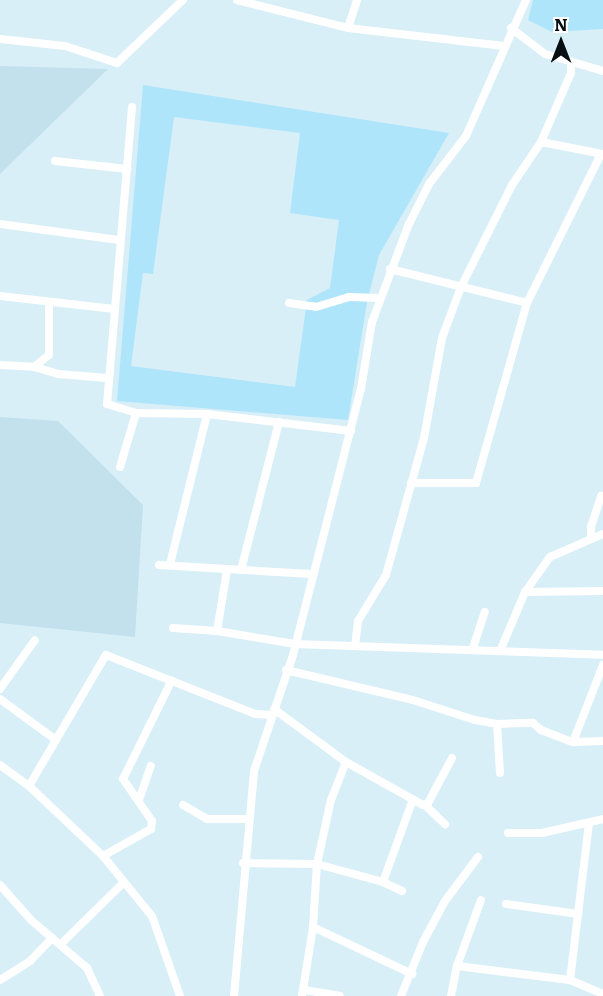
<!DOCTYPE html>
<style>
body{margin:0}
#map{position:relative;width:603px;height:996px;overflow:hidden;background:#d8eff8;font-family:Literata,serif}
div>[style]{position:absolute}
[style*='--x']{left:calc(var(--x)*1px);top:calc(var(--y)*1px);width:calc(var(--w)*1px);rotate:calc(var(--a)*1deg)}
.built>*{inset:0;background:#c2e1ed}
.green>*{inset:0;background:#afe5fa}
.minor>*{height:8px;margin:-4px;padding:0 4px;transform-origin:4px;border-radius:4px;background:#fff}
span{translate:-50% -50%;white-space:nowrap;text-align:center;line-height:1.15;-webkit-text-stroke:4.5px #fff;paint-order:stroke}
.north{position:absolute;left:531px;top:12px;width:60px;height:60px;-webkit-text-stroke:4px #fff;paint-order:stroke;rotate:0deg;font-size:16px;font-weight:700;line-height:24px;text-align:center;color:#060e11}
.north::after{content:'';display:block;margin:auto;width:21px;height:27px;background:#060e11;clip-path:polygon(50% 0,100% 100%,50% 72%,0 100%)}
</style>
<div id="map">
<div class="built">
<div style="clip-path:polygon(0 66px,108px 69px,0 174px)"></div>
<div style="clip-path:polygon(0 417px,58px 421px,143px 505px,135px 637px,0 623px)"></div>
</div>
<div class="green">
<div style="clip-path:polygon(533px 0,603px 0,603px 29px,552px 32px,528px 20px)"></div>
<div style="clip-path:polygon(evenodd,143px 85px,449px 133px,379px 255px,367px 302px,348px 420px,117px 401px,143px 85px,174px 117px,300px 133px,290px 213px,339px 220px,330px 288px,307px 300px,295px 387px,131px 366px,143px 273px,153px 274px,174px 117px)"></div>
</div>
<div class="minor">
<div style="--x:237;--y:0;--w:114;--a:14.2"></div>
<div style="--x:348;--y:28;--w:157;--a:6.6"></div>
<div style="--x:348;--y:28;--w:29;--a:-72"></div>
<div style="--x:511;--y:28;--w:43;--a:37.4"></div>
<div style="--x:545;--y:54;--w:60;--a:16.3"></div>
<div style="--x:0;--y:39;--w:65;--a:6.1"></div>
<div style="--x:65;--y:46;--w:55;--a:18.1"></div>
<div style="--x:117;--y:63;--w:91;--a:-43.7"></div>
<div style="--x:132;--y:107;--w:298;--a:94.8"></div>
<div style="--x:107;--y:404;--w:30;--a:17"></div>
<div style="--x:136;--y:413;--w:71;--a:0.8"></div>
<div style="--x:207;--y:414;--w:145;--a:6.7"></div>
<div style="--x:541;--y:142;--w:63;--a:11"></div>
<div style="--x:55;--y:161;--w:73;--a:6.3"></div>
<div style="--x:0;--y:224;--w:120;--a:7.7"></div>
<div style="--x:390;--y:269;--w:141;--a:13.9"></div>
<div style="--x:0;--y:296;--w:115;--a:6.5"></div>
<div style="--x:289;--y:303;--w:27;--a:8"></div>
<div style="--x:316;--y:307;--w:34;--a:-17"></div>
<div style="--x:349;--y:297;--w:30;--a:2"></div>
<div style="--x:0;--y:365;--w:34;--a:3"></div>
<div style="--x:34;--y:367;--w:19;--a:-39"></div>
<div style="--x:49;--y:355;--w:52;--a:-90"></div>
<div style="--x:34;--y:367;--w:25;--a:16"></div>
<div style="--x:58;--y:374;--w:49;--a:4.7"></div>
<div style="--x:120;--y:467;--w:56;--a:-73.5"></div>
<div style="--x:411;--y:483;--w:65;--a:0"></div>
<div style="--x:476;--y:483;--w:187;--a:-74.2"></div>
<div style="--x:527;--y:303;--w:166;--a:-63.6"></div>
<div style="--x:591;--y:538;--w:11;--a:-90"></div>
<div style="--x:591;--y:527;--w:33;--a:-72"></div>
<div style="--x:170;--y:564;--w:154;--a:-76.1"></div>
<div style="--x:159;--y:565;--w:153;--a:3.4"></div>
<div style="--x:227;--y:570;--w:62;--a:99.3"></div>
<div style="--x:217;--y:631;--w:79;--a:9.5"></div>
<div style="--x:295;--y:644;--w:308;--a:2"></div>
<div style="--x:241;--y:570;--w:153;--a:-75.6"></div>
<div style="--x:525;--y:592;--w:78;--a:-0.7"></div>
<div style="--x:173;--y:628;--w:44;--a:3.9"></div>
<div style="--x:355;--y:646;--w:25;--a:-83"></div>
<div style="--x:358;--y:621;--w:54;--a:-58.7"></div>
<div style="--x:386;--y:575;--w:142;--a:-74.5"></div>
<div style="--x:424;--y:438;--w:102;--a:-79.8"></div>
<div style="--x:442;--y:338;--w:54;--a:-69.6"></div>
<div style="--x:461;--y:287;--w:114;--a:-63.4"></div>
<div style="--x:512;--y:185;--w:52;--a:-56"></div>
<div style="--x:541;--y:142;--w:75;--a:-66.5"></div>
<div style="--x:571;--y:73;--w:11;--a:-90"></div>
<div style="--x:473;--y:648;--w:38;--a:-72"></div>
<div style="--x:500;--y:651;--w:64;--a:-67"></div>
<div style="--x:525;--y:592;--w:43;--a:-54.5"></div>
<div style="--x:550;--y:557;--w:58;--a:-23.5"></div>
<div style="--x:286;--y:670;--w:130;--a:13.3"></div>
<div style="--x:413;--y:700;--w:65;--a:17.9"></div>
<div style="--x:475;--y:720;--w:22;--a:10"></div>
<div style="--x:497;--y:724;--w:36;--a:-2"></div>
<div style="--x:533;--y:723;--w:11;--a:41"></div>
<div style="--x:541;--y:730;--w:34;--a:21"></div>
<div style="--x:573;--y:742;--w:30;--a:-2"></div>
<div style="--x:0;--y:689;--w:60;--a:-54.5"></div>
<div style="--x:0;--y:699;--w:69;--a:36.2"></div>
<div style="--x:274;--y:709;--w:89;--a:36.4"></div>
<div style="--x:346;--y:762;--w:88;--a:29.2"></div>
<div style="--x:423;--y:805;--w:5;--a:-22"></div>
<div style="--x:428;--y:803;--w:51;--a:-61.9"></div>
<div style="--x:497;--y:724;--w:49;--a:86.5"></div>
<div style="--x:573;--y:742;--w:83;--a:-68.7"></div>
<div style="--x:0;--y:765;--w:36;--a:36"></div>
<div style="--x:29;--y:786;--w:102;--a:43.4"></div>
<div style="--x:103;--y:856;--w:77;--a:50.8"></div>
<div style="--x:152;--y:916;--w:85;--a:70.7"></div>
<div style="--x:29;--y:786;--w:152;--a:-59.6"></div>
<div style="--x:106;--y:655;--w:160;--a:21.6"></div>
<div style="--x:255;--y:714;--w:17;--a:3"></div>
<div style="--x:139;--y:800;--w:36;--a:-71"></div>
<div style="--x:183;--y:805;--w:28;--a:30"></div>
<div style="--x:207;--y:819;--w:40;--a:0"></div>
<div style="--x:425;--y:805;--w:28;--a:44"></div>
<div style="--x:508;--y:833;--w:34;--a:0"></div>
<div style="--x:542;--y:833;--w:63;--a:-12.9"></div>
<div style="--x:103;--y:856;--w:55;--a:-29.4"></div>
<div style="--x:151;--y:829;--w:8;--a:-83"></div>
<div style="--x:152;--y:821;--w:51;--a:-124.6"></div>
<div style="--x:123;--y:779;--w:110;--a:-63.7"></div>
<div style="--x:243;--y:863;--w:74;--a:0.8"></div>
<div style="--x:317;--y:864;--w:68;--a:15.3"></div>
<div style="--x:0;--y:885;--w:47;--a:48.5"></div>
<div style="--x:31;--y:920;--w:74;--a:40.6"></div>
<div style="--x:87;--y:968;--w:31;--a:65"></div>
<div style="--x:402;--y:891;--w:21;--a:-155"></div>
<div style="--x:383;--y:882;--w:88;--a:-70.1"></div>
<div style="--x:506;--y:904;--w:73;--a:7.9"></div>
<div style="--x:313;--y:927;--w:110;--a:25.4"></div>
<div style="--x:61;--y:944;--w:88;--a:-44.5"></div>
<div style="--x:457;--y:966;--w:114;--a:7.1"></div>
<div style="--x:570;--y:980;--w:36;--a:23"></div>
<div style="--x:0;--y:980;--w:36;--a:-32"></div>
<div style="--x:30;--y:961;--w:32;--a:-46"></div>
<div style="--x:570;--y:980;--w:157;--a:-83.1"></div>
<div style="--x:304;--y:990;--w:36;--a:9"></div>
<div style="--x:234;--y:996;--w:226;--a:-84.9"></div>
<div style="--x:254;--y:771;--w:122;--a:-71.4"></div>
<div style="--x:293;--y:655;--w:275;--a:-75.7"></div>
<div style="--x:361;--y:389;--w:68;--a:-80.7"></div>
<div style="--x:372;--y:322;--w:103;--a:-69.4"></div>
<div style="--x:408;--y:226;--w:47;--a:-63.4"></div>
<div style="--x:429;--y:184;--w:61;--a:-52.4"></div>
<div style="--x:466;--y:136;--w:149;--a:-66.2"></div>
<div style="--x:302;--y:996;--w:70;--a:-80.9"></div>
<div style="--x:313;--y:927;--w:63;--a:-86.4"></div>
<div style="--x:317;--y:864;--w:66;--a:-77.7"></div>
<div style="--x:331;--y:800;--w:41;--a:-68.5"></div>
<div style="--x:401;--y:996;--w:58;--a:-67.8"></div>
<div style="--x:423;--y:942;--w:47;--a:-61.8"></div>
<div style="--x:445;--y:901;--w:55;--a:-53.1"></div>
<div style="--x:451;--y:996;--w:31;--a:-79"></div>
<div style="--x:457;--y:966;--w:70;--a:-70"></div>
</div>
<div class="north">N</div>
</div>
